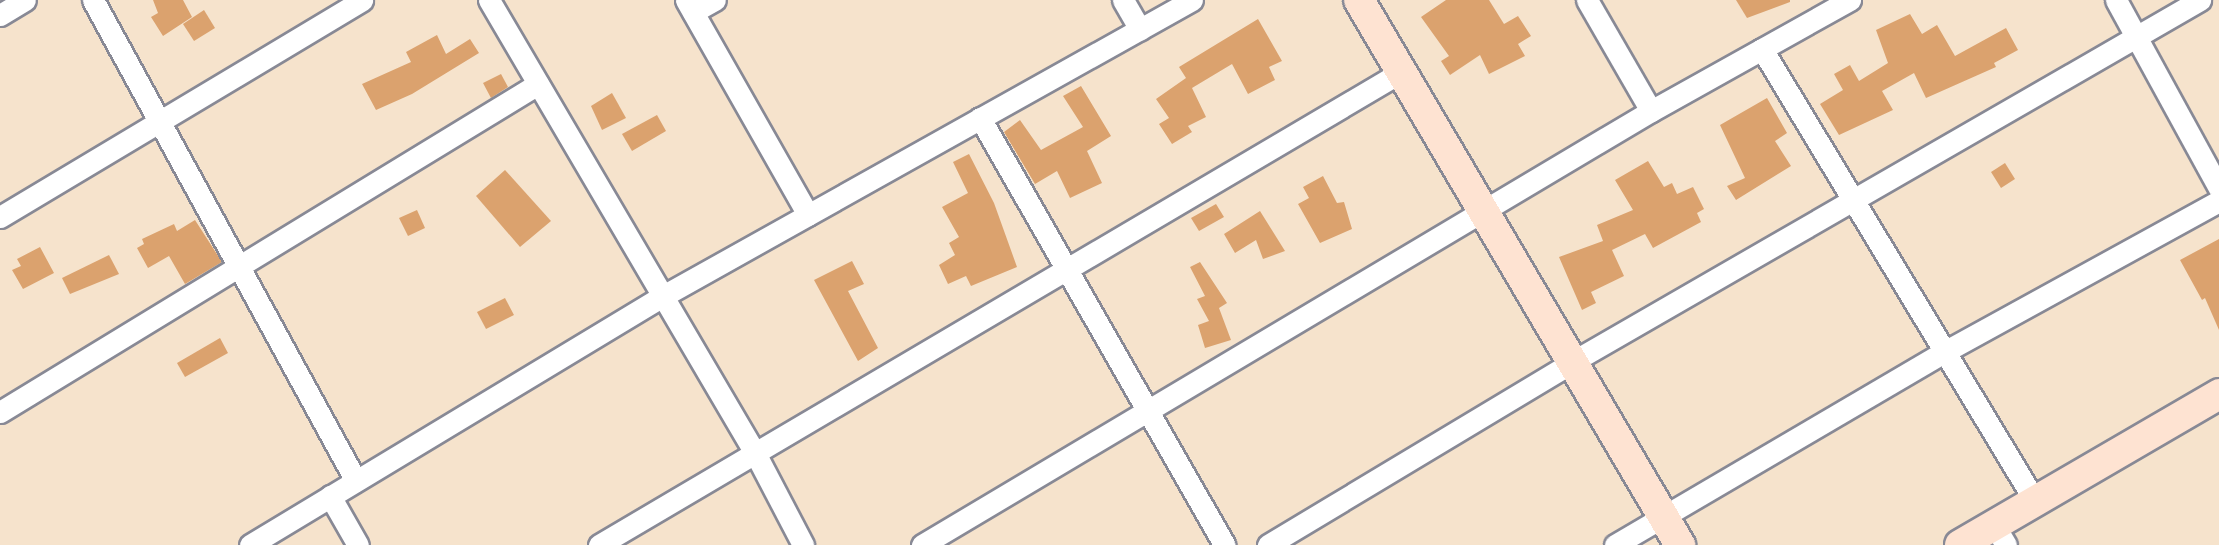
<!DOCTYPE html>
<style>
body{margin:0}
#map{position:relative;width:2219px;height:545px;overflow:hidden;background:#f6e3cc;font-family:Pangolin,sans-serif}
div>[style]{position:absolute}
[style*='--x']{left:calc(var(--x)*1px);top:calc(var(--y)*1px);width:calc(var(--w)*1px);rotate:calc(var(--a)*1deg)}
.building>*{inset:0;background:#dba26e}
.roads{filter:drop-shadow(2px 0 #888995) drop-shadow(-2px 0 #888995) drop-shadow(0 2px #888995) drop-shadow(0 -2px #888995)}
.street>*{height:21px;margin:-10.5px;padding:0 10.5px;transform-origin:10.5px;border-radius:10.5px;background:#fff}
.secondary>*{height:30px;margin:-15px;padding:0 15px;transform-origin:15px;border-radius:15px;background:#fee3d2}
span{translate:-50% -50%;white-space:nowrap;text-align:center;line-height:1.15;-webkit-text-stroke:6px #fdfcf7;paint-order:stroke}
</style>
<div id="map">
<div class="building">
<div style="clip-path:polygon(153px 0,183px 0,192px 17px,163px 36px,151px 17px,158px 13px)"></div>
<div style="clip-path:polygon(1446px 0,1489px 0,1504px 24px,1518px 16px,1531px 36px,1518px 44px,1525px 56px,1489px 74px,1480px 55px,1450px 75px,1441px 61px,1449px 56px,1421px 17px)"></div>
<div style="clip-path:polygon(1736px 0,1790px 0,1790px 2px,1747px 18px)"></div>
<div style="clip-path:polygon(204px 10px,215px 28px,194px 41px,183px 24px)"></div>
<div style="clip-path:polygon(1910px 14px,1922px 34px,1937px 25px,1955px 56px,2006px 28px,2018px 50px,1994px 63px,1996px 67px,1926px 98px,1914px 73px,1882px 91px,1893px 110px,1839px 135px,1820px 104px,1843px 90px,1834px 74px,1850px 65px,1859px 81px,1888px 63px,1876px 30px)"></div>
<div style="clip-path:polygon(1258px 19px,1282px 61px,1269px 67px,1275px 80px,1248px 94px,1232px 64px,1192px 88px,1206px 117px,1188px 126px,1192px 132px,1172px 144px,1159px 124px,1169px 118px,1156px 99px,1186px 78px,1179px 67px)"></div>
<div style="clip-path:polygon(437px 35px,446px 54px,470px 39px,479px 53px,412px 94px,376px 110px,362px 84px,411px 62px,406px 52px)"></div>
<div style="clip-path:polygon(501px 74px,508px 87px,491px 98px,483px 83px)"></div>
<div style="clip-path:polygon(1081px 86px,1111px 136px,1087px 151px,1102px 183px,1070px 198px,1057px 171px,1035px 184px,1004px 132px,1020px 120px,1041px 150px,1083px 127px,1063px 96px)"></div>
<div style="clip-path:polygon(612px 93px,626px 118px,602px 130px,591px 106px)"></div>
<div style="clip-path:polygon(1767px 98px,1787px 133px,1775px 141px,1791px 166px,1736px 200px,1727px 186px,1745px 178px,1720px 125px)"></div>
<div style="clip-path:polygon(657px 115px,666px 131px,632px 151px,622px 134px)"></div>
<div style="clip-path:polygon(969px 154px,994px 203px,1017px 267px,971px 286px,966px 276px,948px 284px,939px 265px,955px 255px,949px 243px,959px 237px,942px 207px,968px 193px,953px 162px)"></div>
<div style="clip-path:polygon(1648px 161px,1664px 187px,1672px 183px,1677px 194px,1693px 187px,1704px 209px,1697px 213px,1701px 222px,1653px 248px,1645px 234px,1612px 250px,1624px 276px,1591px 292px,1596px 303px,1582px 310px,1559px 257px,1603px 241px,1597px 225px,1633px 210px,1615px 180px)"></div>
<div style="clip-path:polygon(2005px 163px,2015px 179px,2001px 188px,1991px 172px)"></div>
<div style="clip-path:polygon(505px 170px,551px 221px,520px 247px,476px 196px)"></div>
<div style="clip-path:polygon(1323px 176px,1337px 203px,1344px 202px,1352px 229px,1320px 243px,1298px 204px,1309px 198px,1303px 187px)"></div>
<div style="clip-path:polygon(1216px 204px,1224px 217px,1199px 231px,1191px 218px)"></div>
<div style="clip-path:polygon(417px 210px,425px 228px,408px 236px,399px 218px)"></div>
<div style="clip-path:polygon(1260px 211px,1285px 251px,1263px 259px,1256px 240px,1235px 253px,1224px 234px)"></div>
<div style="clip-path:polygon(195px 220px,222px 262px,185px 284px,169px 256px,148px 268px,137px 248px,144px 244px,142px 239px,174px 224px,177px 231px)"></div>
<div style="clip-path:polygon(2219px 239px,2219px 330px,2205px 298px,2202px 300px,2180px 260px)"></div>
<div style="clip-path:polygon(40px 247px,54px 273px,23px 289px,12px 270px,21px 266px,17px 259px)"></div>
<div style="clip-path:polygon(109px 255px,119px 274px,70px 294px,62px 278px)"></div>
<div style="clip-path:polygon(852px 261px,864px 284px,848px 291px,878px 348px,858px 361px,814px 280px)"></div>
<div style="clip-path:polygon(1200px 262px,1227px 303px,1219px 308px,1231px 340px,1205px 348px,1198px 325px,1209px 321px,1197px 299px,1205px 296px,1190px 267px)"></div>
<div style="clip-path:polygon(505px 298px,514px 315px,486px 329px,477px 312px)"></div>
<div style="clip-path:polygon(220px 338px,228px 353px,185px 377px,177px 363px)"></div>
</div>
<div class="roads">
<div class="street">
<div style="--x:93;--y:0;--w:548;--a:61.33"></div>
<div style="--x:489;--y:0;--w:525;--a:59.58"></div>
<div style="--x:755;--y:453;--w:104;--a:62.4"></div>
<div style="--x:686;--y:0;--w:247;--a:60.4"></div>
<div style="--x:1123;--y:0;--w:34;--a:60"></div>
<div style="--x:1587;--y:0;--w:128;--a:60"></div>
<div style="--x:2116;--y:0;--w:214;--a:61.3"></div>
<div style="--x:693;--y:12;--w:25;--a:-29"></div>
<div style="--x:0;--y:15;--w:29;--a:-31"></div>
<div style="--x:1762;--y:49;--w:528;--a:58.87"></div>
<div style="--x:980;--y:118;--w:492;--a:60.2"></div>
<div style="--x:0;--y:217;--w:422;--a:-30.9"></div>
<div style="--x:0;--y:412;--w:630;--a:-31.37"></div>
<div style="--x:330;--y:496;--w:56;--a:60.3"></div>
<div style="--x:1994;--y:525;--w:23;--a:59"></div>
<div style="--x:250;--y:545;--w:482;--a:-31.1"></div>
<div style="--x:663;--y:296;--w:606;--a:-29.23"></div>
<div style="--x:599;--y:545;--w:931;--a:-30.53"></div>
<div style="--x:922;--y:545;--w:848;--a:-30.77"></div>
<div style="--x:1651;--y:111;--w:228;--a:-29.2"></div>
<div style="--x:1268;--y:545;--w:355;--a:-31"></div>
<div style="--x:1572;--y:362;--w:725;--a:-29.96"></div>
<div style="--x:1615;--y:545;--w:384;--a:-30.4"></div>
<div style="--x:1946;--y:351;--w:311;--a:-28.8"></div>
</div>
<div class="secondary">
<div style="--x:1359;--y:0;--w:633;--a:59.5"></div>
<div style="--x:1960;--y:545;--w:300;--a:-30.2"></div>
</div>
</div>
</div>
